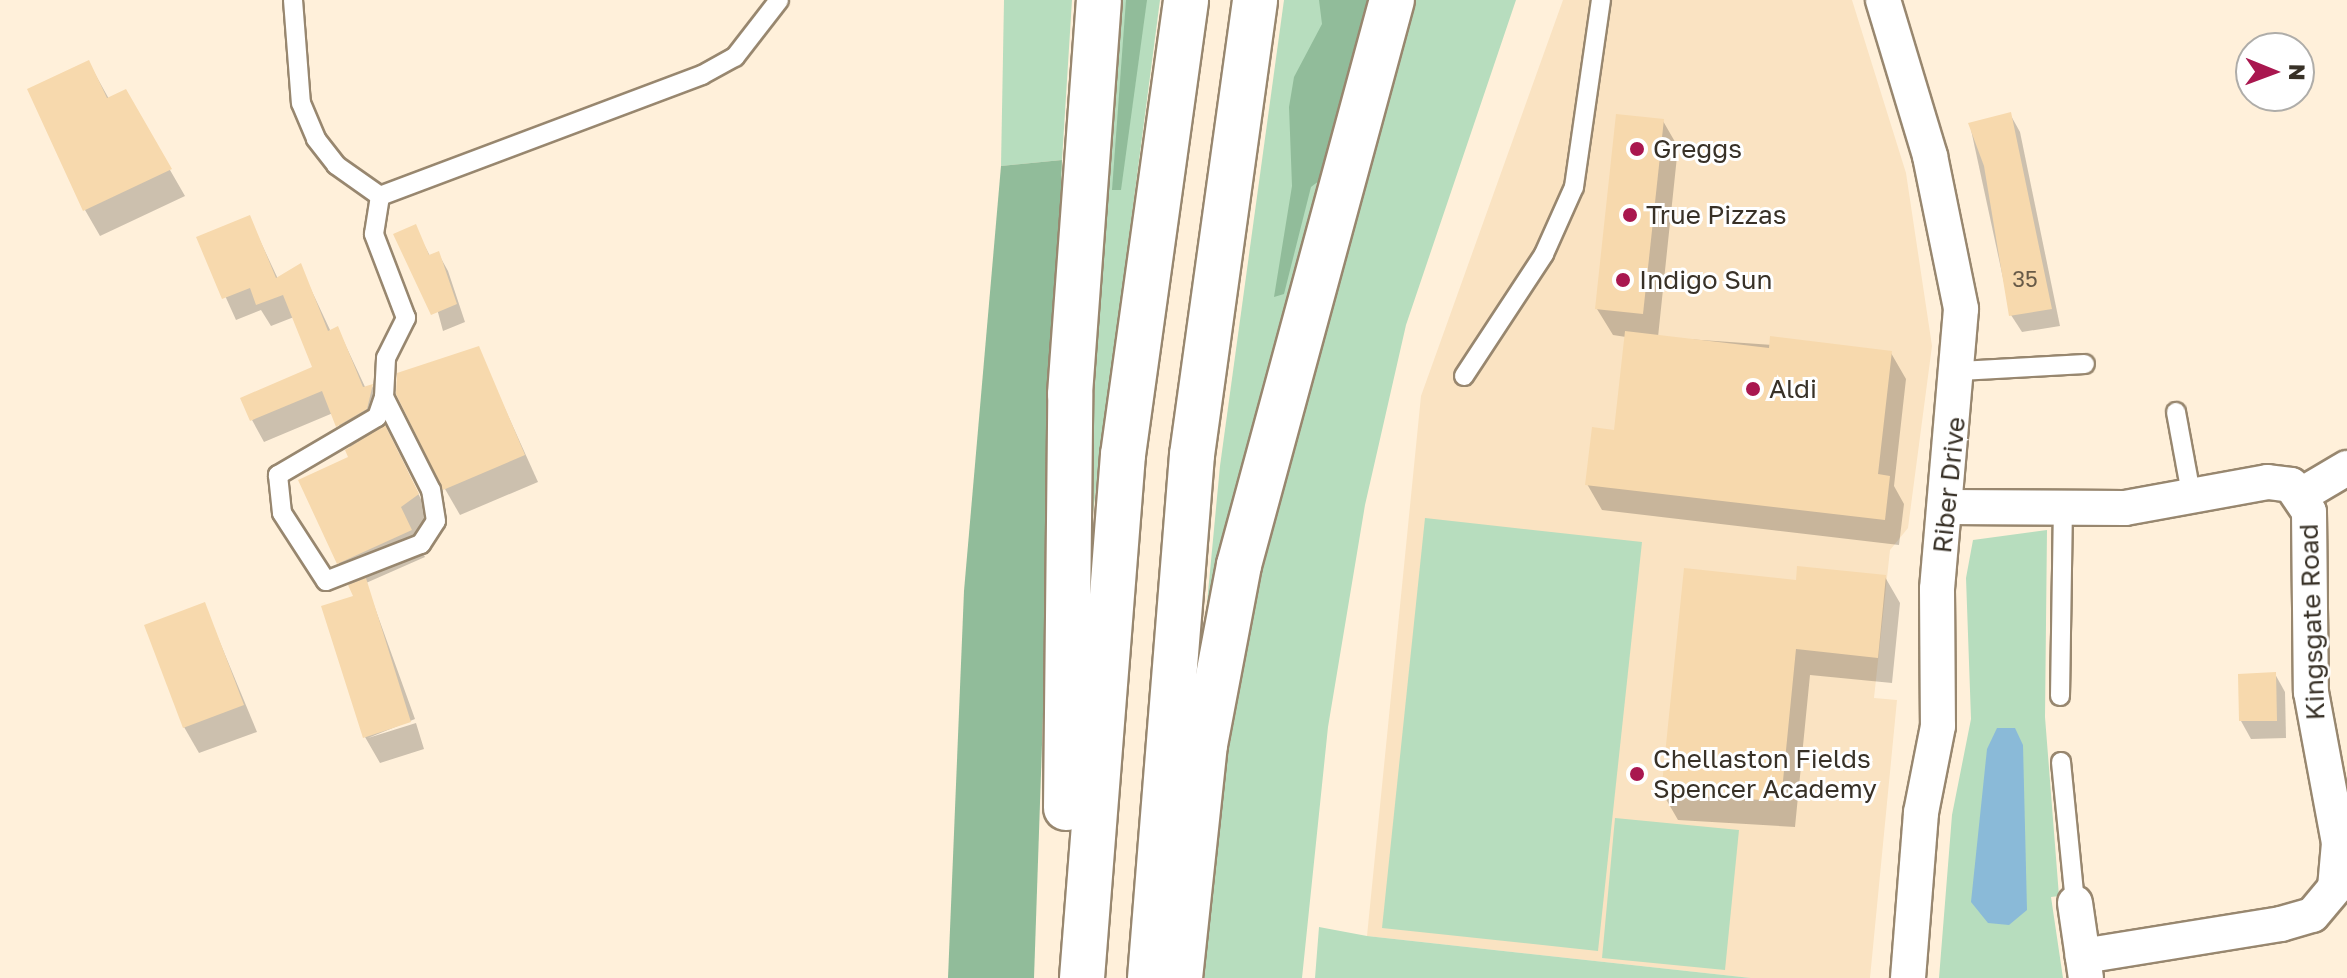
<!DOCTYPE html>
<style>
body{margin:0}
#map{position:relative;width:2347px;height:978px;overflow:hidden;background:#fff0da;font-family:"Golos Text",sans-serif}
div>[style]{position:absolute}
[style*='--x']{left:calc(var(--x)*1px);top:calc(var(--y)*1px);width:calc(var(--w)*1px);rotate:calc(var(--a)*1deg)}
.built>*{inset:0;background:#fae3c2}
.green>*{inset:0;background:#b7ddbe}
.forest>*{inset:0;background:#91bc9a}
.water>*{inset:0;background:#8abad8}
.shadow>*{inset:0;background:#0003}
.building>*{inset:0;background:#f7d9ad}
.roads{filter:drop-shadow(2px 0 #98876f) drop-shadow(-2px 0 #98876f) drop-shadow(0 2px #98876f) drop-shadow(0 -2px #98876f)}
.service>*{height:18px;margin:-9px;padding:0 9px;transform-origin:9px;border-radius:9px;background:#fff}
.minor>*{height:34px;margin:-17px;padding:0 17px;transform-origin:17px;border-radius:17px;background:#fff}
.trunk>*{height:44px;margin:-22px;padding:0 22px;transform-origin:22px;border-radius:22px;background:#fff}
.dots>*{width:22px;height:22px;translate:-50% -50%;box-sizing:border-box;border:4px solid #fff;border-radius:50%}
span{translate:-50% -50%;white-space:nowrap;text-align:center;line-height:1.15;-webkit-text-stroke:6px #fff;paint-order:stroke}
.number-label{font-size:22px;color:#685b48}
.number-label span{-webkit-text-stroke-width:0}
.poi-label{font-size:26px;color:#383127}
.left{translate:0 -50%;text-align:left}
.street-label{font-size:26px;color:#383127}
.north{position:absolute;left:2235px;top:32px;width:80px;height:80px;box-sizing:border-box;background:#fff;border:2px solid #afada9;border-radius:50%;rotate:91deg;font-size:22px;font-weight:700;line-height:32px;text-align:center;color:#383127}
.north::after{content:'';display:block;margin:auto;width:28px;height:36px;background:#a9174f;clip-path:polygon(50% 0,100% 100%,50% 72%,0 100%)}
</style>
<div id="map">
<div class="built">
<div style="clip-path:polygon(1563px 0,1852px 0,1906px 173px,1932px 346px,1908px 528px,1890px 550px,1874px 698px,1897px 700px,1870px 978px,1751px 978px,1367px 936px,1421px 396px)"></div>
</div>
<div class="green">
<div style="clip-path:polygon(1004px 0,1072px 0,1062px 160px,1001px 166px)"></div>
<div style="clip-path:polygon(1111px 0,1160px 0,1091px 528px,1085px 524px)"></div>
<div style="clip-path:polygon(1284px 0,1376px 0,1196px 719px,1220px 466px)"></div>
<div style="clip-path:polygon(1415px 0,1516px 0,1406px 325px,1365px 505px,1328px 727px,1302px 978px,1203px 978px,1227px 758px,1262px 572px)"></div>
<div style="clip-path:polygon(1425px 518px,1642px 542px,1598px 951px,1382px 928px)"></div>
<div style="clip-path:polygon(2047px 530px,2045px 717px,2059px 896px,2051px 897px,2063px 978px,1939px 978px,1952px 815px,1971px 719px,1966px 578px,1973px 540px)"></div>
<div style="clip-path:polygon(1615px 818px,1739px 830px,1725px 970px,1602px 958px)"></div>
<div style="clip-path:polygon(1319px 927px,1367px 936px,1751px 978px,1315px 978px)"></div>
</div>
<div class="forest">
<div style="clip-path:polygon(1126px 0,1147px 0,1121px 190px,1112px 190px)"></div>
<div style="clip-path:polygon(1319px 0,1376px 0,1328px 174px,1311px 187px,1284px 294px,1274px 297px,1292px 186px,1289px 107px,1294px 77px,1322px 24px)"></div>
<div style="clip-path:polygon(1062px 160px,1034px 978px,948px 978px,964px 591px,1001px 166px)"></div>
</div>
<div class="water">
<div style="clip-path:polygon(1997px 728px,2015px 728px,2023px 745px,2027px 910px,2009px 925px,1988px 923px,1971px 902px,1987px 749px)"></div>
</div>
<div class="shadow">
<div style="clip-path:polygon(89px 63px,109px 99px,125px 92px,185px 196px,100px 236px,85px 210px)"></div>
<div style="clip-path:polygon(2010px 114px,2020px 132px,2060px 326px,2022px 332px,2011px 315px,1970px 125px)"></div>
<div style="clip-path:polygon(1663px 121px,1678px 147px,1658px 337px,1891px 353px,1906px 379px,1894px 486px,1904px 504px,1899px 545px,1602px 510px,1587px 484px,1616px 432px,1626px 337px,1613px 335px,1597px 309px)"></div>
<div style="clip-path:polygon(249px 217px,278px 279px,300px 266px,331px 332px,338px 329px,366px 389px,372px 386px,384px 407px,379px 432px,399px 454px,434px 526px,414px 534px,425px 557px,366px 583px,415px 719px,368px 738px,416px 723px,424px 749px,380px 763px,365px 737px,356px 598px,339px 563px,351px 449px,333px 413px,264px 442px,252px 420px,315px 368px,294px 317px,271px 326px,261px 310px,236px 320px,199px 238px)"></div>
<div style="clip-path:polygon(415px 227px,430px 256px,438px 253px,448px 271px,465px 322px,443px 331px)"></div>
<div style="clip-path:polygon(478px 349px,538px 482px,460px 515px,445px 489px)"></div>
<div style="clip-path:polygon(1885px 577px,1900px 603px,1892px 683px,1810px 675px,1795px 827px,1678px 820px,1663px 794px,1798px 582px)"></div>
<div style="clip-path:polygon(204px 604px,257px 732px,199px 753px,184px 727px)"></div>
<div style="clip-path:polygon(2275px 674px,2285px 692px,2286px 738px,2251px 739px,2241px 721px)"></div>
</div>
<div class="building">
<div style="clip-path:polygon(89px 60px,107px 98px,126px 89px,172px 169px,83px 211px,27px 89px)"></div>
<div style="clip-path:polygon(2011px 112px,2052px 309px,2009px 316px,1984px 166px,1968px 123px)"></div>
<div style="clip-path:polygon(1616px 114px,1664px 119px,1643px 314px,1595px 309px)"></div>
<div style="clip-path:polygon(250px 215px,276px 278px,301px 263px,328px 331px,338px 326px,363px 387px,373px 384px,367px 409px,336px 427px,322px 391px,250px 421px,240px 398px,312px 367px,283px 295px,256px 305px,250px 288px,222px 299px,196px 237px)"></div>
<div style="clip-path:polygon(416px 224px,429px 255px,439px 251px,457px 304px,431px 315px,393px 234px)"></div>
<div style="clip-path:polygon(1625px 331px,1769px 348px,1770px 336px,1892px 351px,1878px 474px,1890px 476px,1885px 520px,1585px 485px,1592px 427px,1614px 430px)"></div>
<div style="clip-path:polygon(479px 346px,525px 455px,443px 490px,396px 394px,397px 373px)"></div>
<div style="clip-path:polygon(385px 425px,419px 494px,401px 507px,412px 530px,337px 564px,298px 480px,348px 457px,345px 450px)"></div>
<div style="clip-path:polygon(1797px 566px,1886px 575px,1878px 658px,1796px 649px,1781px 801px,1661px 794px,1684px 568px,1796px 580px)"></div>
<div style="clip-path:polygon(366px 578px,411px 722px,363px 738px,321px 606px,353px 596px,348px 585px)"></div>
<div style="clip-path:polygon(205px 602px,244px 705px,183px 728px,144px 625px)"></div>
<div style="clip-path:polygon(2276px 672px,2277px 721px,2239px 721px,2238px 674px)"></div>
</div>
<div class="roads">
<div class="service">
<div style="--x:293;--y:0;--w:103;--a:85.6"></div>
<div style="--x:301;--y:103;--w:39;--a:67"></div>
<div style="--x:316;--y:139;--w:33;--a:52"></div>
<div style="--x:336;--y:165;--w:54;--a:35.2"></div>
<div style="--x:1960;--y:371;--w:125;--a:-3.2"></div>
<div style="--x:1464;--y:376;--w:146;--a:-56.7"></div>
<div style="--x:1544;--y:254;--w:73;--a:-65.9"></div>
<div style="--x:1574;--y:187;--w:189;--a:-81.8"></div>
<div style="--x:384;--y:397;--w:21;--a:109"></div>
<div style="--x:377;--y:417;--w:115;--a:149.6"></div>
<div style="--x:278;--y:475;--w:38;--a:84"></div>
<div style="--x:282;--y:513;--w:81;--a:57.1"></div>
<div style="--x:326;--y:581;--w:102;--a:-21.3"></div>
<div style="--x:421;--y:544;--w:27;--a:-57"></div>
<div style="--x:436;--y:521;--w:31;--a:-99"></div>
<div style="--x:431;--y:490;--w:104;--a:-116.8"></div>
<div style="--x:384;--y:397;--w:39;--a:-87"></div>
<div style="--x:386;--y:358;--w:45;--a:-63.4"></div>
<div style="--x:406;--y:318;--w:90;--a:-110.9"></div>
<div style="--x:374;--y:234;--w:38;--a:-81"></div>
<div style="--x:380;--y:196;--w:344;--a:-20.6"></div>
<div style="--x:702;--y:75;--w:38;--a:-29"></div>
<div style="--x:735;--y:57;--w:72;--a:-52.3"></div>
<div style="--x:2176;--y:412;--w:83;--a:79.6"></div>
<div style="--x:2060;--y:696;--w:183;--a:-89.1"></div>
<div style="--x:2061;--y:762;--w:142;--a:84.3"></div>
</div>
<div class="minor">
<div style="--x:1883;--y:0;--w:163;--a:73.2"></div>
<div style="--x:1930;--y:156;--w:156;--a:78.5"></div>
<div style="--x:1961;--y:309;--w:281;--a:94.9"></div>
<div style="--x:1937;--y:589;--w:137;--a:89.6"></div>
<div style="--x:1938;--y:726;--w:89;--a:101.1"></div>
<div style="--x:1921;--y:813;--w:166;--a:94.5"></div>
<div style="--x:2303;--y:494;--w:51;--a:-30.6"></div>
<div style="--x:1948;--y:507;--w:177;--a:0.3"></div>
<div style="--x:2125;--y:508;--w:145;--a:-10.3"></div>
<div style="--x:2268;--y:482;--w:23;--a:7"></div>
<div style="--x:2291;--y:485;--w:32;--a:56"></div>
<div style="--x:2309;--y:512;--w:180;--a:89.4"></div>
<div style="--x:2311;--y:692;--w:154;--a:79.5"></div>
<div style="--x:2339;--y:843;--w:45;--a:95.1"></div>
<div style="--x:2335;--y:888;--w:35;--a:130"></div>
<div style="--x:2312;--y:915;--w:32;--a:164"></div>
<div style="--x:2281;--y:924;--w:201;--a:170.8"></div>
<div style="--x:2075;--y:903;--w:76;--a:81.7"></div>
</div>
<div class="trunk">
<div style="--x:1066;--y:808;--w:414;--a:-89.4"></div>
<div style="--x:1070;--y:394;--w:395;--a:-85.8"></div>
<div style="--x:1082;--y:978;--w:525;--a:-85.52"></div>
<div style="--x:1123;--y:455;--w:459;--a:-82.1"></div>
<div style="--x:1150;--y:978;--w:525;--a:-85.41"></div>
<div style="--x:1192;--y:455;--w:459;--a:-82.1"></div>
<div style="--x:1180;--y:978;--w:234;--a:-83.9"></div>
<div style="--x:1205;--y:745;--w:183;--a:-79.3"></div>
<div style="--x:1239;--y:565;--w:585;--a:-74.85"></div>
</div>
</div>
<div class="dots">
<div style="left:1637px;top:149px;background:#a9174f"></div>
<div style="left:1630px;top:215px;background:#a9174f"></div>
<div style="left:1623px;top:280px;background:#a9174f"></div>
<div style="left:1753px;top:389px;background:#a9174f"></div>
<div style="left:1637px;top:774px;background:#a9174f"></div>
</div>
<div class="number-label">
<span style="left:2025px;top:279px">35</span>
</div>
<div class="poi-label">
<span class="left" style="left:1653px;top:149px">Greggs</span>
<span class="left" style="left:1646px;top:215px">True Pizzas</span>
<span class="left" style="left:1639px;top:280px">Indigo Sun</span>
<span class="left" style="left:1769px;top:389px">Aldi</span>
<span class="left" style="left:1653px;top:774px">Chellaston Fields<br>Spencer Academy</span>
</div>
<div class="street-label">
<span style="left:1949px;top:485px;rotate:-84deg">Riber Drive</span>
<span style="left:2312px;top:622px;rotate:-92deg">Kingsgate Road</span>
</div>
<div class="north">N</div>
</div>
